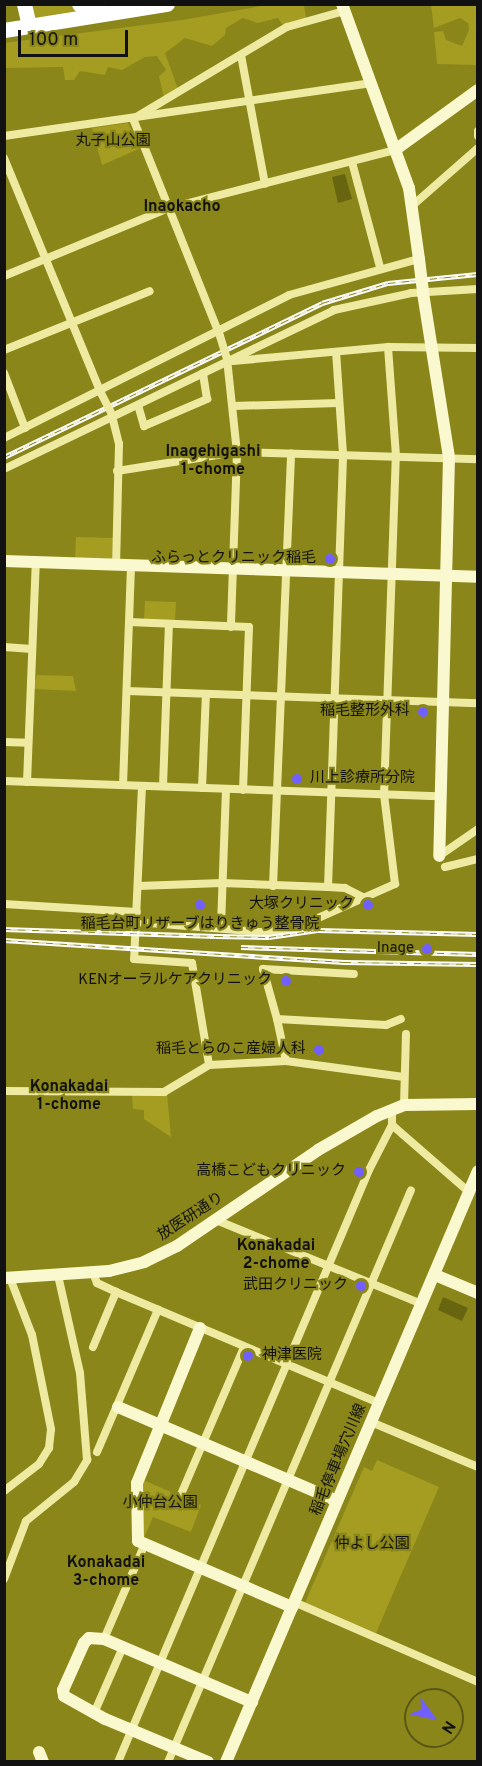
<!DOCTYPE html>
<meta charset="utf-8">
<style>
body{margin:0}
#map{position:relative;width:482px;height:1766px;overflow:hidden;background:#8a8619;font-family:Overpass,"Noto Sans JP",sans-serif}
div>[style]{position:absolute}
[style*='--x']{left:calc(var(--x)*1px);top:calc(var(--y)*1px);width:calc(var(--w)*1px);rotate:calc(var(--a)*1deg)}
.green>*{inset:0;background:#a49d21}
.water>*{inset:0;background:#686510}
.street>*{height:8px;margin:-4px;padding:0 4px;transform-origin:4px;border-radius:4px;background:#eeeaa2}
.secondary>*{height:12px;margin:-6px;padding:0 6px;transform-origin:6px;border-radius:6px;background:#faf8cf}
.highway>*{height:15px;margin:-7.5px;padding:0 7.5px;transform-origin:7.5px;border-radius:7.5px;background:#fff}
.rail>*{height:4.5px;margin-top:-2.25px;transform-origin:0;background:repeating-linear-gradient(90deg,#8a8619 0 7px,#fff 0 14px);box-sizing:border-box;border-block:2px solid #fff}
.street-bridge>*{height:8px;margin:-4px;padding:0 4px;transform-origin:4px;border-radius:4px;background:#eeeaa2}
.secondary-bridge>*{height:12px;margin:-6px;padding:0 6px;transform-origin:6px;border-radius:6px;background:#faf8cf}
.dots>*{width:16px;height:16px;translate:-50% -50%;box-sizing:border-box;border:3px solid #8a8619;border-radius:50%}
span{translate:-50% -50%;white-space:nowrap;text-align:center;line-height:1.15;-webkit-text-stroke:4.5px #8a8619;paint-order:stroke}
.park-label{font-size:15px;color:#111}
.poi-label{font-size:15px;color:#111}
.right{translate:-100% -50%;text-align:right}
.left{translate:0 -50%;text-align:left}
.street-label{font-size:15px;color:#111}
.neighbourhood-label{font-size:16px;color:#111;font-weight:700}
.frame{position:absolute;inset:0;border:6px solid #111;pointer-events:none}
.north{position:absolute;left:404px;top:1688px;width:60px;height:60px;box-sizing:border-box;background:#8a8619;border:2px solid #5a5716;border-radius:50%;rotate:123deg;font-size:16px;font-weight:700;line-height:24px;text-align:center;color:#111}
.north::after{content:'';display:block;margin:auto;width:21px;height:27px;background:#715fff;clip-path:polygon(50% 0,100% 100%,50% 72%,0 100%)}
.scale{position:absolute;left:18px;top:30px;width:110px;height:27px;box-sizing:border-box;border:3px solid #111;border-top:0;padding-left:8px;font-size:18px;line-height:21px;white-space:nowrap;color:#111;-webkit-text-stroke:4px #8a8619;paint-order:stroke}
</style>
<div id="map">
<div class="green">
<div style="clip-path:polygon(31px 5px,74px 5px,81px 13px,34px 20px)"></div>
<div style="clip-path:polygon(267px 5px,304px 5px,306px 18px,283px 26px,278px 18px,258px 23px,243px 18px,226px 28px,225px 35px,212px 46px,185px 38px,165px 53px,178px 89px,164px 98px,159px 76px,166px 70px,157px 56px,145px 57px,122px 70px,108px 67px,105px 75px,80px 71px,74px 80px,65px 80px,63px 67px,5px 68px,4px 43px,182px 20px)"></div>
<div style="clip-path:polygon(431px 5px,477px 5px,477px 65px,437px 64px,434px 32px,443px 31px,446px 40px,462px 46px,469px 30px,468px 23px,460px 18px,434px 28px)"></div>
<div style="clip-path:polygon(128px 123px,141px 148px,102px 165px,92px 128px)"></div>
<div style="clip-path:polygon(76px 537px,113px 538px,112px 559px,75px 558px)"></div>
<div style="clip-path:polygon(145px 601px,176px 602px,175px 621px,144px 620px)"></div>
<div style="clip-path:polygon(37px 675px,73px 676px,76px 691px,33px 689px)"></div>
<div style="clip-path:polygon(167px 1093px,171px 1137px,144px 1119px,144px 1110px,133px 1109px,132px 1094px)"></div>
<div style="clip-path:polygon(377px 1460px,439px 1487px,376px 1633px,305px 1603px,364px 1467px,372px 1471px)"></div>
<div style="clip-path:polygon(141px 1479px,201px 1505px,191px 1532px,153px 1517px,144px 1538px,140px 1534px)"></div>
</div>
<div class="water">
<div style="clip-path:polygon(345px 174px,352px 199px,338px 203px,332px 177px)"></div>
<div style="clip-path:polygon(443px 1297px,468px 1308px,462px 1321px,438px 1310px)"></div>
</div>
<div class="street">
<div style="--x:241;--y:55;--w:131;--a:79.5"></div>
<div style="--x:478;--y:131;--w:5;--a:90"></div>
<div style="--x:4;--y:136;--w:370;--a:-8.2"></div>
<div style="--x:4;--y:158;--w:254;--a:67.6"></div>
<div style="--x:352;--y:162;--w:109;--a:75.1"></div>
<div style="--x:413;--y:205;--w:86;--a:-41.2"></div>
<div style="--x:4;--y:276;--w:178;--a:-22.4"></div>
<div style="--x:169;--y:208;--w:233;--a:-14.4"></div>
<div style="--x:220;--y:336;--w:234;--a:-111.8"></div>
<div style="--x:133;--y:119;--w:179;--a:-30.9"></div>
<div style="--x:287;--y:27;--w:59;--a:-15.7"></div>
<div style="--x:4;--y:350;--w:157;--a:-22"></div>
<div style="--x:227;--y:359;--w:94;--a:83.9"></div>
<div style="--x:237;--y:452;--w:175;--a:92"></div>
<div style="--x:233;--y:361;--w:156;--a:-5.2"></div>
<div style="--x:388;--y:347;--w:90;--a:0.6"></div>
<div style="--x:4;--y:373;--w:59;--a:69.1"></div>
<div style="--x:138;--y:405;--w:22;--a:74"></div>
<div style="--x:144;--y:426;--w:69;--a:-23.2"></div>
<div style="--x:207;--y:399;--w:26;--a:-99"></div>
<div style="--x:233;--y:406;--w:106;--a:-1.6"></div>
<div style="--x:112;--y:416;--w:29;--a:76"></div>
<div style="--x:119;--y:444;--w:120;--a:91.4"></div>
<div style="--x:4;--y:438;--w:319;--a:-26.6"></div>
<div style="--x:289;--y:295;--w:135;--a:-15.5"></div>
<div style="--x:4;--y:469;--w:366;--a:-25.7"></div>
<div style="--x:334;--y:310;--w:79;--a:-12.4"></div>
<div style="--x:411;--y:293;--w:67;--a:-3.4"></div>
<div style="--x:117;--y:471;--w:121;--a:-9"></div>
<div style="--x:237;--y:452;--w:241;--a:1.7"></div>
<div style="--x:129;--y:622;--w:120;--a:2.4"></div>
<div style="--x:249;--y:627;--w:163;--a:92.1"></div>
<div style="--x:4;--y:647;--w:28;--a:4"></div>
<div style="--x:127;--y:691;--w:351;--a:2"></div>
<div style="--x:4;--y:742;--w:24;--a:2"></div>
<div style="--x:4;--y:781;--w:434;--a:2"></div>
<div style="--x:27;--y:782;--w:221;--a:-87.7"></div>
<div style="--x:123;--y:785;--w:220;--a:-87.9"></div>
<div style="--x:142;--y:786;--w:173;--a:92.6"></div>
<div style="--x:134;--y:959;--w:58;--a:3.9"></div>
<div style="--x:192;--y:963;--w:103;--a:80.5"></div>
<div style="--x:209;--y:1065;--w:77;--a:-3"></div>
<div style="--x:286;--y:1061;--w:119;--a:7.7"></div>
<div style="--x:163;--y:786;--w:162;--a:-87.9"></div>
<div style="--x:202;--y:788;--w:94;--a:-87.6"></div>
<div style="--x:439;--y:856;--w:47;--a:-34.7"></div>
<div style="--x:445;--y:867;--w:34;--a:-14"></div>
<div style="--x:138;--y:886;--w:84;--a:-2"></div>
<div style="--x:222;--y:883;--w:106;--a:2.2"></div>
<div style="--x:328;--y:887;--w:17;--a:3"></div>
<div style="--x:345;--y:888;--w:22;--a:27"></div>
<div style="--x:273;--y:886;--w:433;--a:-87.6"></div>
<div style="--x:328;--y:887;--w:433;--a:-88"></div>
<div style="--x:343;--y:454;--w:102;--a:-93.9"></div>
<div style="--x:4;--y:904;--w:133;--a:3.4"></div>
<div style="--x:137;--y:922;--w:123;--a:4.6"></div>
<div style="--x:260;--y:932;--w:31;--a:-4"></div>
<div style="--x:291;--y:930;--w:114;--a:-23.9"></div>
<div style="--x:395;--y:884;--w:90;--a:-97"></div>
<div style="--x:384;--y:795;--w:339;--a:-88"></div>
<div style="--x:396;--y:456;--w:109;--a:-94.2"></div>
<div style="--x:221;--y:926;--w:137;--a:-87.9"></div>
<div style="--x:277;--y:1019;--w:52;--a:-105.6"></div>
<div style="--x:263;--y:969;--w:91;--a:3.1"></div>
<div style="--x:286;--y:1061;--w:43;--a:-102.1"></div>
<div style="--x:277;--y:1019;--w:109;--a:3.2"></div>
<div style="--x:386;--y:1025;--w:16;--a:-22"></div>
<div style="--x:4;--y:1091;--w:160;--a:0.4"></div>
<div style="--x:164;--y:1092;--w:52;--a:-31"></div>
<div style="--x:404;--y:1105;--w:71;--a:-88.4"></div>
<div style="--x:392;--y:1125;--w:102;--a:41"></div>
<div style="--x:216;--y:1220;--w:222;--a:22.2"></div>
<div style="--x:93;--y:1273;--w:11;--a:68"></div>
<div style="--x:97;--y:1283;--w:21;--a:25"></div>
<div style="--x:116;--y:1292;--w:285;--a:22.9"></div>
<div style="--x:93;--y:1347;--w:60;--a:-67.3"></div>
<div style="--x:371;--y:1422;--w:116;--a:22.8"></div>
<div style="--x:97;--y:1452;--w:155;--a:-66.8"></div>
<div style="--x:4;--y:1491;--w:44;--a:-37.6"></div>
<div style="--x:39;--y:1464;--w:19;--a:-58"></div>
<div style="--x:49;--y:1448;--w:19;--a:-84"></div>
<div style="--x:51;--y:1429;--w:96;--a:-101.4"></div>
<div style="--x:32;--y:1335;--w:61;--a:-111.1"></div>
<div style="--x:179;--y:1499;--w:165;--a:-66.8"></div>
<div style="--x:4;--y:1579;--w:62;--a:-69.2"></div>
<div style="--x:26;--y:1521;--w:62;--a:-39.1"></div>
<div style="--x:74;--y:1482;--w:26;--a:-59"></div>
<div style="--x:87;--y:1460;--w:87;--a:-94.6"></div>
<div style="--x:80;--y:1373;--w:100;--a:-102.7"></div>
<div style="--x:294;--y:1602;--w:201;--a:23.5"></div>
<div style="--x:104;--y:1639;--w:103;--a:-66.7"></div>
<div style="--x:95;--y:1711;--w:70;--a:-66.4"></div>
<div style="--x:118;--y:1762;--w:643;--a:-67.02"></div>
<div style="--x:369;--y:1170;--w:51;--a:-62.9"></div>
<div style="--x:392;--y:1125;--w:14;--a:-90"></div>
<div style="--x:168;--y:1762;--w:621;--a:-66.98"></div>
</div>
<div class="secondary">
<div style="--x:342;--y:4;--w:196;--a:70"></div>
<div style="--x:409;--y:188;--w:72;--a:82"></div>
<div style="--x:395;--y:150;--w:102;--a:-35.9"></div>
<div style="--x:423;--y:293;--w:167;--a:81"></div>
<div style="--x:449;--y:458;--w:398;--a:91.4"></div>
<div style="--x:4;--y:561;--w:474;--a:1.9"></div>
<div style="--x:435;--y:1275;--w:47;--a:22.7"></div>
<div style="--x:4;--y:1278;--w:105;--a:-3.8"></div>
<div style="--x:109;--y:1271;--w:36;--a:-14"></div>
<div style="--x:144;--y:1262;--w:37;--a:-26"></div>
<div style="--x:177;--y:1246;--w:171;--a:-34.2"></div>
<div style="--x:318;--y:1150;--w:68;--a:-30"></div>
<div style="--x:377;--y:1116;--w:29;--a:-22"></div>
<div style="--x:404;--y:1105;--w:74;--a:-0.8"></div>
<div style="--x:200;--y:1328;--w:167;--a:112.1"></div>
<div style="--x:137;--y:1483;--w:58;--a:89"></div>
<div style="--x:138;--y:1541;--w:168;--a:23.2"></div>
<div style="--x:118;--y:1407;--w:238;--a:23.2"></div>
<div style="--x:39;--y:1752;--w:11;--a:68"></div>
<div style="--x:208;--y:1762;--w:112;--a:-157.3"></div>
<div style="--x:105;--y:1719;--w:47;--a:-150.7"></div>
<div style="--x:64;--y:1696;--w:6;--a:-99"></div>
<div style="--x:63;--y:1690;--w:51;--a:-65.9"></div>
<div style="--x:84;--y:1643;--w:7;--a:-45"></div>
<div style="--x:89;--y:1638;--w:15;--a:4"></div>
<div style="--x:104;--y:1639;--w:161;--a:23.1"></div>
<div style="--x:226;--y:1762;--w:642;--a:-66.91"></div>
</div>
<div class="highway">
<div style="--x:24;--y:4;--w:23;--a:77"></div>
<div style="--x:79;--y:4;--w:7;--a:45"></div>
<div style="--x:84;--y:9;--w:17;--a:0"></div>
<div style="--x:4;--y:30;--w:165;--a:-9.1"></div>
</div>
<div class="rail">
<div style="--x:4;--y:457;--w:353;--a:-25.8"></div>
<div style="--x:322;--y:303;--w:69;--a:-16.9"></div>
<div style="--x:388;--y:283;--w:90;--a:-5.7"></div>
<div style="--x:4;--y:929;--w:212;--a:1.9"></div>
<div style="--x:216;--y:936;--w:53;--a:1.1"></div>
<div style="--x:269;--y:937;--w:49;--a:-8.1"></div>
<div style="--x:318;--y:930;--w:160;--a:1.4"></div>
<div style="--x:4;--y:940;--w:341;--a:3.7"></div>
<div style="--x:344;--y:962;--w:134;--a:0.9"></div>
<div style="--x:241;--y:947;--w:237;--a:1.7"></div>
</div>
<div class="street-bridge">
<div style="--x:220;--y:336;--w:24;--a:73"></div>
<div style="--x:101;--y:393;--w:25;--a:63"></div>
</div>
<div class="secondary-bridge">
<div style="--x:419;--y:259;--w:34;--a:83"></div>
</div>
<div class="dots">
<div style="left:330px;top:559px;background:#715fff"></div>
<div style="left:423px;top:712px;background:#715fff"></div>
<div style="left:297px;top:779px;background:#715fff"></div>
<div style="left:200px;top:905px;background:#715fff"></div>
<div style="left:368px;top:905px;background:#715fff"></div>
<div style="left:427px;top:949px;background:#715fff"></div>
<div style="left:286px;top:981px;background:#715fff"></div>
<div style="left:319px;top:1050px;background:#715fff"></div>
<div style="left:359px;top:1172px;background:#715fff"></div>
<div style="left:361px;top:1286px;background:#715fff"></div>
<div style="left:248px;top:1356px;background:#715fff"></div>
</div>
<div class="park-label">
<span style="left:113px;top:142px">丸子山公園</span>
<span style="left:160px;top:1504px">小仲台公園</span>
<span style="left:372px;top:1545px">仲よし公園</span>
</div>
<div class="poi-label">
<span class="right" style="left:316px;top:559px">ふらっとクリニック稲毛</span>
<span class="right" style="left:410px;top:712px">稲毛整形外科</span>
<span class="left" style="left:310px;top:779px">川上診療所分院</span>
<span class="right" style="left:354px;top:905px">大塚クリニック</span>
<span style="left:200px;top:925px">稲毛台町リザーブはりきゅう整骨院</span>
<span class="right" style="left:414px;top:949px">Inage</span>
<span class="right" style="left:272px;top:981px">KENオーラルケアクリニック</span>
<span class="right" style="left:306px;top:1050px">稲毛とらのこ産婦人科</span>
<span class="right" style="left:346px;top:1172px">高橋こどもクリニック</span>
<span class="right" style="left:348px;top:1286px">武田クリニック</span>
<span class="left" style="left:262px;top:1356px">神津医院</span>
</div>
<div class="street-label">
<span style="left:191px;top:1217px;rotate:-33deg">放医研通り</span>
<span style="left:339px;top:1460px;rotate:-67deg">稲毛停車場穴川線</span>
</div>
<div class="neighbourhood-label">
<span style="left:182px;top:207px">Inaokacho</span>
<span style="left:213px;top:461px">Inagehigashi<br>1-chome</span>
<span style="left:69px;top:1096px">Konakadai<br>1-chome</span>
<span style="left:276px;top:1255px">Konakadai<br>2-chome</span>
<span style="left:106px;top:1572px">Konakadai<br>3-chome</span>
</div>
<div class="frame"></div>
<div class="north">N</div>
<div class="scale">100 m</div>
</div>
